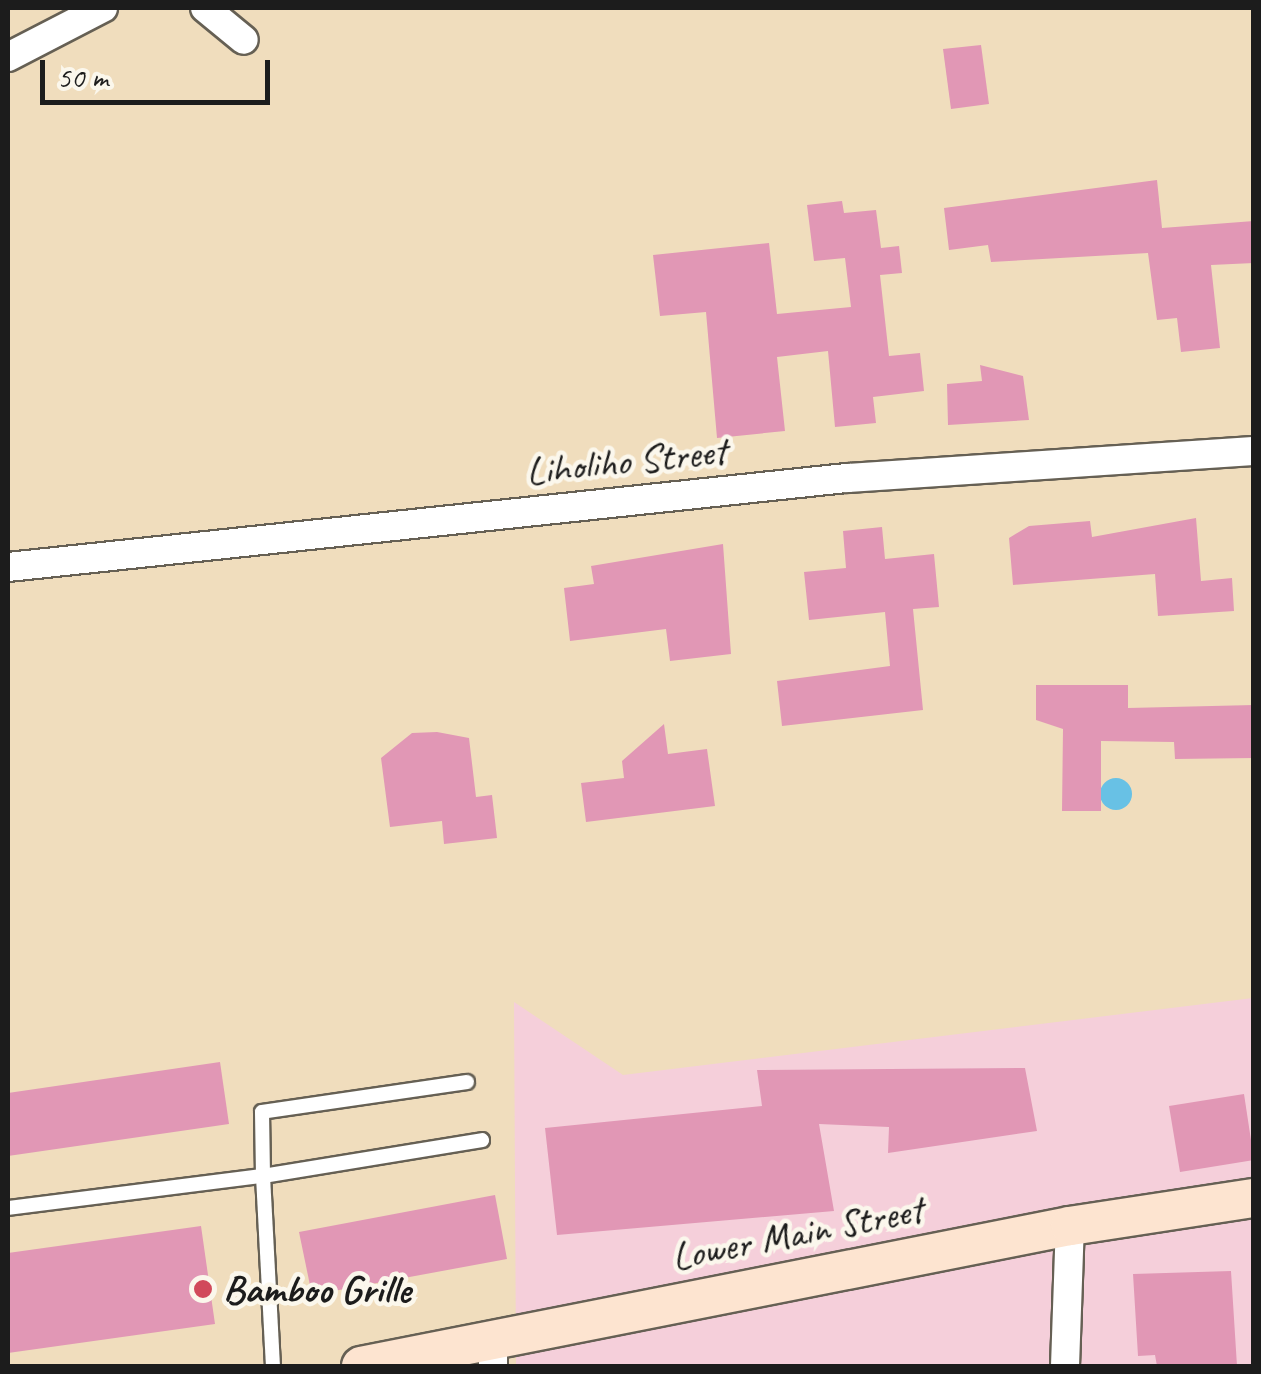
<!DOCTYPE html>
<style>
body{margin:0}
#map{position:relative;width:1261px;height:1374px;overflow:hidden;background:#f0ddbd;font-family:Caveat,sans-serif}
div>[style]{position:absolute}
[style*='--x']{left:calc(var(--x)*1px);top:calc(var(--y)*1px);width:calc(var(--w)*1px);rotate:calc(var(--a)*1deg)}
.built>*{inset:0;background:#f5cfda}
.water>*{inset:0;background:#68c1e5}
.round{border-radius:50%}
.building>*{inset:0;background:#e197b5}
.roads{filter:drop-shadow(2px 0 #666054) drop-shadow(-2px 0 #666054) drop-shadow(0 2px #666054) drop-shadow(0 -2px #666054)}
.lane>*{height:14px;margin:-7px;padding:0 7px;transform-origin:7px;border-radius:7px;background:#fff}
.street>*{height:28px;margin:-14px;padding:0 14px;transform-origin:14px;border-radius:14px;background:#fff}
.secondary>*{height:38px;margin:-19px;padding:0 19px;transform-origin:19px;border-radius:19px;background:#fde4d0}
.dots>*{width:28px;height:28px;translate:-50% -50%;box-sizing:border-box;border:5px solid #fbf7ec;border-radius:50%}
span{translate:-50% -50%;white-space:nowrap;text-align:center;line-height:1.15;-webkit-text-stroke:9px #fbf7ec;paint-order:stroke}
.street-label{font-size:40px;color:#1c1c1c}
.poi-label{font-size:40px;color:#1c1c1c;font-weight:700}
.left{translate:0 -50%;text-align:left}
.frame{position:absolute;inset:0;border:10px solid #1c1c1c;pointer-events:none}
.scale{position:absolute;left:40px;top:60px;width:230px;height:45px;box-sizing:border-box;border:5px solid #1c1c1c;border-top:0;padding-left:12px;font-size:30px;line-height:35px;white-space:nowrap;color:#1c1c1c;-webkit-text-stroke:8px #fbf7ec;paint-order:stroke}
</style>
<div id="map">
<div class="built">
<div style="clip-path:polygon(1253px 998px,1253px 1366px,516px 1366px,514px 1002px,623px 1075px)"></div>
</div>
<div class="water">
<div class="round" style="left:1100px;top:778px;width:32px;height:32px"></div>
</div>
<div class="building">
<div style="clip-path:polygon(981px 45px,989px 104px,951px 109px,943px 49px)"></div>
<div style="clip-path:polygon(1157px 180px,1162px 228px,1254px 221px,1254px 263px,1211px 265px,1220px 348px,1181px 352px,1177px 318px,1157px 320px,1148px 253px,991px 262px,988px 245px,949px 250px,944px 208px)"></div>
<div style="clip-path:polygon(842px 201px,844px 213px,876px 210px,881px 248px,899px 246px,902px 273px,880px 275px,889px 356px,920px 353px,924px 391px,873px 397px,876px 423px,835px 427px,828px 351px,777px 357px,785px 431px,717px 438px,706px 312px,660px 316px,653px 255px,769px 243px,777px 314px,851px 307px,845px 258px,814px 261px,807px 205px)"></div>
<div style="clip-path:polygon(980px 365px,1023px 376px,1029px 420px,948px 425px,947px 384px,982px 381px)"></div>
<div style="clip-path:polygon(1196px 518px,1201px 581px,1232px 578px,1234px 611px,1158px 616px,1155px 574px,1013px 585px,1009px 538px,1029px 526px,1090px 521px,1092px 537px)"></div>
<div style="clip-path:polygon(882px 527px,885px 559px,934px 554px,939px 607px,913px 609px,923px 710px,782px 726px,777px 681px,890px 666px,885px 612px,809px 620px,804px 572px,846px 568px,843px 531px)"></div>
<div style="clip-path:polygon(723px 544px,731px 654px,670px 661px,666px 629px,570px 641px,564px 588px,594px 584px,591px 566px)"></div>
<div style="clip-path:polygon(1036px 685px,1128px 685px,1128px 708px,1254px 705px,1254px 758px,1175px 759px,1174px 742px,1101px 741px,1101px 811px,1062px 811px,1063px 729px,1036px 720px)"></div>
<div style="clip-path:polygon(664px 724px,668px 754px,707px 749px,715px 806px,586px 822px,581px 783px,624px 778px,622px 761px)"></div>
<div style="clip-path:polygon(437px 732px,469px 738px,476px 797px,492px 795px,497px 838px,444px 844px,442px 821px,390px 827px,381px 758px,412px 733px)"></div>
<div style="clip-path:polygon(220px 1062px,229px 1124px,8px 1156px,8px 1093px)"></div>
<div style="clip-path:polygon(1025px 1068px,1037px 1131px,888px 1153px,889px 1127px,819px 1124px,834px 1211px,557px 1235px,545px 1128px,762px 1106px,757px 1070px)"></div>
<div style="clip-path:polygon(1244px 1094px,1254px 1160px,1180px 1172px,1169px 1106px)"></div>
<div style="clip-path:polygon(495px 1195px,507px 1259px,312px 1295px,299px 1232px)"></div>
<div style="clip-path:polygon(201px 1226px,215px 1324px,8px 1353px,8px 1253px)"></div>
<div style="clip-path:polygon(1231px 1271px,1237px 1366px,1157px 1366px,1155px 1355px,1138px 1356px,1133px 1274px)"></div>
</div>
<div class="roads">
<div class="lane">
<div style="--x:467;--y:1082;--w:207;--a:171.7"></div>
<div style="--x:262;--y:1112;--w:64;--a:89.1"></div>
<div style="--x:263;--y:1176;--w:222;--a:-9.3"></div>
<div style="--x:8;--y:1208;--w:257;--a:-7.2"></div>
<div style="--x:263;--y:1176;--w:190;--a:87"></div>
</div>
<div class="street">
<div style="--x:205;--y:8;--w:50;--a:39.4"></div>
<div style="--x:8;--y:57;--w:107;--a:-27.3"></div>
<div style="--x:8;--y:567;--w:844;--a:-6.06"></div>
<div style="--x:847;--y:478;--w:408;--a:-3.8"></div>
<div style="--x:493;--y:1366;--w:25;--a:-90"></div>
<div style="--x:1065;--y:1366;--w:140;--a:-88"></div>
</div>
<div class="secondary">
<div style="--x:361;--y:1366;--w:723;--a:-11.17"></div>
<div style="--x:1070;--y:1226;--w:186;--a:-8.7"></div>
</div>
</div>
<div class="dots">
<div style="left:203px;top:1289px;background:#d1495b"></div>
</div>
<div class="street-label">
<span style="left:626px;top:461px;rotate:-6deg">Liholiho Street</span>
<span style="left:797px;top:1233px;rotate:-11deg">Lower Main Street</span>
</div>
<div class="poi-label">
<span class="left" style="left:223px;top:1289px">Bamboo Grille</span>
</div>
<div class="frame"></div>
<div class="scale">50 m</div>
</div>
